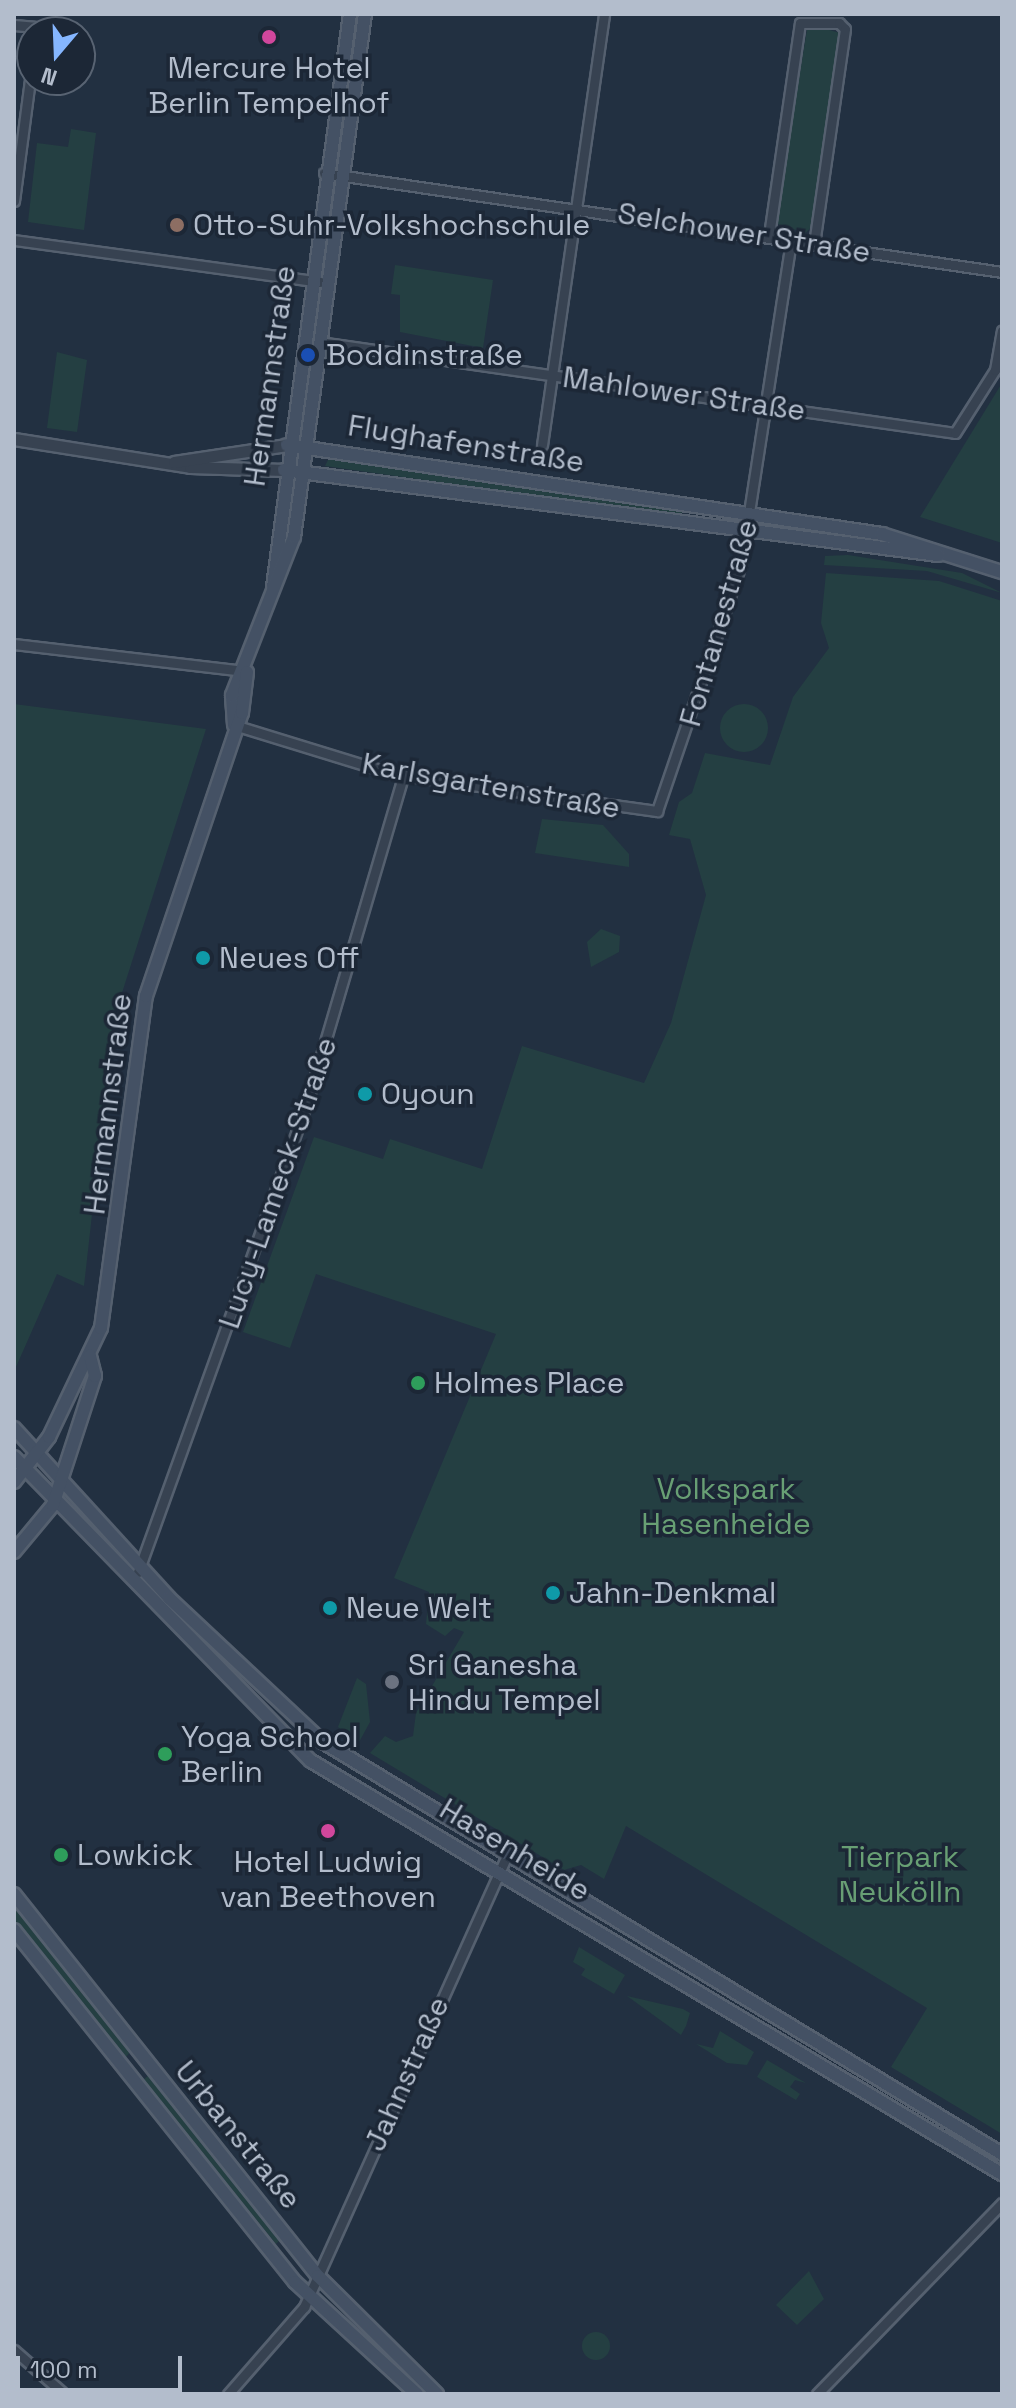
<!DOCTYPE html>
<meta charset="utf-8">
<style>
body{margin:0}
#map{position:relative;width:1016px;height:2408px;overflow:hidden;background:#223041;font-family:"Space Grotesk",sans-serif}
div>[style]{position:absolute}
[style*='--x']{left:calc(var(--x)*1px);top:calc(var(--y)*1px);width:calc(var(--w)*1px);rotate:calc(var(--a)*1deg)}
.green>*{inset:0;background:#243f42}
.round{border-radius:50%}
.roads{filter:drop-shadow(2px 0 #55606f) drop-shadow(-2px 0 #55606f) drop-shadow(0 2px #55606f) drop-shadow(0 -2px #55606f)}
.minor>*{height:9px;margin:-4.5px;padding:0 4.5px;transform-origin:4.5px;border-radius:4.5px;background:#374251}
.tertiary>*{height:11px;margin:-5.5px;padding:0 5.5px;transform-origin:5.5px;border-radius:5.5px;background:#374251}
.secondary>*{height:12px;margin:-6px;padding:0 6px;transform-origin:6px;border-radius:6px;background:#445164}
.dots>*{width:22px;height:22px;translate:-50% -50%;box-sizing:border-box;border:4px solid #1c2736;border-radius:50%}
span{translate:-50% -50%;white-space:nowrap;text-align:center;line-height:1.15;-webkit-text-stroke:7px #1c2736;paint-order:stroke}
.poi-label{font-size:30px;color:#b3bdcc}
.left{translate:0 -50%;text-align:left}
.street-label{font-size:30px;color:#b3bdcc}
.park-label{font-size:30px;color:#689f74}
.frame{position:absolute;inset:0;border:16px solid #b3bdcc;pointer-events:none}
.north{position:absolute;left:16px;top:16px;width:80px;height:80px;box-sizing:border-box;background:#1c2736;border:2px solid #586372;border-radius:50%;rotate:199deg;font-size:22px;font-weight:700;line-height:32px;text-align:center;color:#b3bdcc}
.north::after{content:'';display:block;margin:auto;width:28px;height:36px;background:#85b6ff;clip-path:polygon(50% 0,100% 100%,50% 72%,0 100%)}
.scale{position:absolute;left:16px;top:2356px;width:166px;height:36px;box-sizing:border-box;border:4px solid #b3bdcc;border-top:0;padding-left:10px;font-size:24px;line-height:28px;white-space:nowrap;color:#b3bdcc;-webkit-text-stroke:6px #1c2736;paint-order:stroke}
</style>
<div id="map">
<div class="green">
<div style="clip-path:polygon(808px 24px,840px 33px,812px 227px,805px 233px,775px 223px)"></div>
<div style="clip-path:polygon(71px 129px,96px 133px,84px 230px,28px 222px,37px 143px,68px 147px)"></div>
<div style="clip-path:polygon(395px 265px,493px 280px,483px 348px,400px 332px,400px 295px,391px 294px)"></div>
<div style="clip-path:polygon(57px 352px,87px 360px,77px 432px,47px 428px)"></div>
<div style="clip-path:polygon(1002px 383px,1002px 543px,920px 517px)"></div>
<div style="clip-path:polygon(329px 458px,681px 511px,684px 517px,325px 466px)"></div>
<div style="clip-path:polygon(848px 555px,962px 573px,1002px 593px,927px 571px,824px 565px,825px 556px)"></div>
<div style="clip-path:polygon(826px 573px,939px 581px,1002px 601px,1002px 2134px,891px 2067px,927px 2008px,821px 1944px,626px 1826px,604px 1879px,581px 1865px,564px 1870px,370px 1753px,385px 1736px,396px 1742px,413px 1736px,416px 1713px,464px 1632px,454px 1628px,445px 1636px,426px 1624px,429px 1592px,394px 1578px,496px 1334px,316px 1274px,290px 1348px,243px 1332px,314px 1137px,383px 1159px,390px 1139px,482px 1169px,522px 1046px,644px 1083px,671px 1023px,706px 895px,690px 839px,669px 835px,679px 802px,692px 793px,705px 753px,770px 765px,793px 697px,829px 648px,821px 623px)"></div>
<div class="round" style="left:720px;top:704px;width:48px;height:48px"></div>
<div style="clip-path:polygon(14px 704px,206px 729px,114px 1018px,84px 1286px,57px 1274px,16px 1367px)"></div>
<div style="clip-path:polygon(542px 819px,603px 825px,629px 854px,629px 867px,535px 853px)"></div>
<div style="clip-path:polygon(601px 929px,620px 936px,619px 952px,591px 967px,587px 942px)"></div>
<div style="clip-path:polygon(357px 1678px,366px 1684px,370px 1722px,358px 1744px,338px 1727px)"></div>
<div style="clip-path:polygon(14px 1904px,131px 2051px,126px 2057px,14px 1919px)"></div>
<div style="clip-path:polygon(579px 1947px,625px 1975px,614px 1994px,581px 1975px,585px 1969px,573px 1962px)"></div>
<div style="clip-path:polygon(627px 1996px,683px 2009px,690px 2013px,686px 2026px,681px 2035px)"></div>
<div style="clip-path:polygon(720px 2031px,754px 2052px,747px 2065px,727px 2063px,696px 2044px,713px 2048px)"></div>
<div style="clip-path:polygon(767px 2060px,806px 2083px,795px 2080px,790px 2087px,800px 2094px,796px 2100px,757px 2077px)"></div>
<div style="clip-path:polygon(150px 2074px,281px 2239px,276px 2244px,143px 2080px)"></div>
<div style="clip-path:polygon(809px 2271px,824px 2299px,797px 2325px,776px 2305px)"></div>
<div class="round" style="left:582px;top:2332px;width:28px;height:28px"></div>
</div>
<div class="roads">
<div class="minor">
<div style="--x:14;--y:25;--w:23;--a:5"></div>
<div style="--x:324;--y:173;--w:685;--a:8.31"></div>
<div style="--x:14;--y:201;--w:138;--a:-82.5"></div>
<div style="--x:769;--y:235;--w:214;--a:-81.7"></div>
<div style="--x:800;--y:23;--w:39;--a:0"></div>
<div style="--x:839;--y:23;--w:8;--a:45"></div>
<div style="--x:845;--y:29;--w:217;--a:98.2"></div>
<div style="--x:14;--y:240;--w:309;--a:7.8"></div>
<div style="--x:319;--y:342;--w:642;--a:8.14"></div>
<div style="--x:955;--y:433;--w:75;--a:-57.6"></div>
<div style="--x:995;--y:370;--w:40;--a:-80"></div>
<div style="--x:542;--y:445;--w:435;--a:-81.8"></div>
<div style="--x:14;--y:644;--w:232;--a:6.7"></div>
<div style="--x:234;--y:725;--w:166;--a:17.1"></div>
<div style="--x:393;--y:774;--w:267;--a:8"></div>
<div style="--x:657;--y:811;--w:261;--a:-71.2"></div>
<div style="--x:741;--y:564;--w:328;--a:-81.2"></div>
<div style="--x:138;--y:1572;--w:499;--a:-70.2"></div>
<div style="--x:307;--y:1103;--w:341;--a:-73.6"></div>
<div style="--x:14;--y:2350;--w:67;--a:41.3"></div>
<div style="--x:228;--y:2394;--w:116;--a:-48.9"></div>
<div style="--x:304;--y:2307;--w:495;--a:-65.8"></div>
<div style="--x:817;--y:2394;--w:266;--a:-45.9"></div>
</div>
<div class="tertiary">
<div style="--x:14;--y:439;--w:178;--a:9"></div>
<div style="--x:190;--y:467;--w:94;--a:1.8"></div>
<div style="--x:174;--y:462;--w:114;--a:-8.6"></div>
</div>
<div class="secondary">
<div style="--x:287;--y:445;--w:602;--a:8.51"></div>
<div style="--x:882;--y:534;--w:126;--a:17.6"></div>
<div style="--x:284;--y:470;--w:660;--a:7.41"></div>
<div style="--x:273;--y:587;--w:578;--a:-82.35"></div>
<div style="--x:234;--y:725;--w:30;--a:-94"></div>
<div style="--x:232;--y:695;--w:170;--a:-68.6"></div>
<div style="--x:294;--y:537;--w:528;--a:-82.27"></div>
<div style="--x:14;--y:1428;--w:230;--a:47.6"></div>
<div style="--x:169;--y:1598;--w:211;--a:43.1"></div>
<div style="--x:323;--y:1742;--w:794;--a:31.25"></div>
<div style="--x:14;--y:1457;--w:425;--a:45.7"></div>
<div style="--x:311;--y:1761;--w:805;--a:30.87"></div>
<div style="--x:14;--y:1482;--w:57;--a:-52.1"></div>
<div style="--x:49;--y:1437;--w:121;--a:-64.5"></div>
<div style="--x:101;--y:1328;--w:335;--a:-82.3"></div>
<div style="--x:146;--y:996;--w:299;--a:-71.3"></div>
<div style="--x:242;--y:713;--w:41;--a:-83"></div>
<div style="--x:14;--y:1552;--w:61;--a:-50.3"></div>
<div style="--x:53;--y:1505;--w:136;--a:-72"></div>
<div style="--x:95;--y:1376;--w:21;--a:-104"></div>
<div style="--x:14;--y:1894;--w:488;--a:51.5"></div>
<div style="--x:318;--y:2276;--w:168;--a:44.8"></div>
<div style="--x:14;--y:1930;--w:450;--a:51.4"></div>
<div style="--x:295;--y:2282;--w:166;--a:42.6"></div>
</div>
</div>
<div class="dots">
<div style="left:269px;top:37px;background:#d1479c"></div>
<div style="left:177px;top:225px;background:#8d6e63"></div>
<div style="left:308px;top:355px;background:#1a4fb4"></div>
<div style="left:203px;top:958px;background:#0f9aa8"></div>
<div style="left:365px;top:1094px;background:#0f9aa8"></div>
<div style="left:418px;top:1383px;background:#2e9e5b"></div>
<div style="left:553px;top:1593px;background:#0f9aa8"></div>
<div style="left:330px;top:1608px;background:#0f9aa8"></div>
<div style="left:392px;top:1682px;background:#6b7280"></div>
<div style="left:165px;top:1754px;background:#2e9e5b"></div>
<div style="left:328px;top:1831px;background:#d1479c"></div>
<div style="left:61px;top:1855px;background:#2e9e5b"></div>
</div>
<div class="poi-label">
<span style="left:269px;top:85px">Mercure Hotel<br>Berlin Tempelhof</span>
<span class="left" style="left:193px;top:225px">Otto-Suhr-Volkshochschule</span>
<span class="left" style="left:326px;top:355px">Boddinstraße</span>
<span class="left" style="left:219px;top:958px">Neues Off</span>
<span class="left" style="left:381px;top:1094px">Oyoun</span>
<span class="left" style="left:434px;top:1383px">Holmes Place</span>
<span class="left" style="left:569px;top:1593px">Jahn-Denkmal</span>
<span class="left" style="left:346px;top:1608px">Neue Welt</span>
<span class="left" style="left:408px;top:1682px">Sri Ganesha<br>Hindu Tempel</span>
<span class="left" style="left:181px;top:1754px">Yoga School<br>Berlin</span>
<span class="left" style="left:77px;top:1855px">Lowkick</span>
<span style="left:328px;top:1879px">Hotel Ludwig<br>van Beethoven</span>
</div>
<div class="street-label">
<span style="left:744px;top:233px;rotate:9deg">Selchower Straße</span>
<span style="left:270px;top:376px;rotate:-82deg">Hermannstraße</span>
<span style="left:684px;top:394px;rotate:8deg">Mahlower Straße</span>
<span style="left:466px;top:444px;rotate:9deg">Flughafenstraße</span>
<span style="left:719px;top:623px;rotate:-74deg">Fontanestraße</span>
<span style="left:491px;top:786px;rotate:10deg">Karlsgartenstraße</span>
<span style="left:108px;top:1104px;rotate:-83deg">Hermannstraße</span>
<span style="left:278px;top:1183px;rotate:-71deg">Lucy-Lameck-Straße</span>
<span style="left:515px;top:1850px;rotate:31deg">Hasenheide</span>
<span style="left:407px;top:2074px;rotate:-66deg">Jahnstraße</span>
<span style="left:238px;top:2135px;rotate:51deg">Urbanstraße</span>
</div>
<div class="park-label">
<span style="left:726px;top:1506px">Volkspark<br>Hasenheide</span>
<span style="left:900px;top:1874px">Tierpark<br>Neukölln</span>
</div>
<div class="frame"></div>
<div class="north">N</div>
<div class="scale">100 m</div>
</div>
